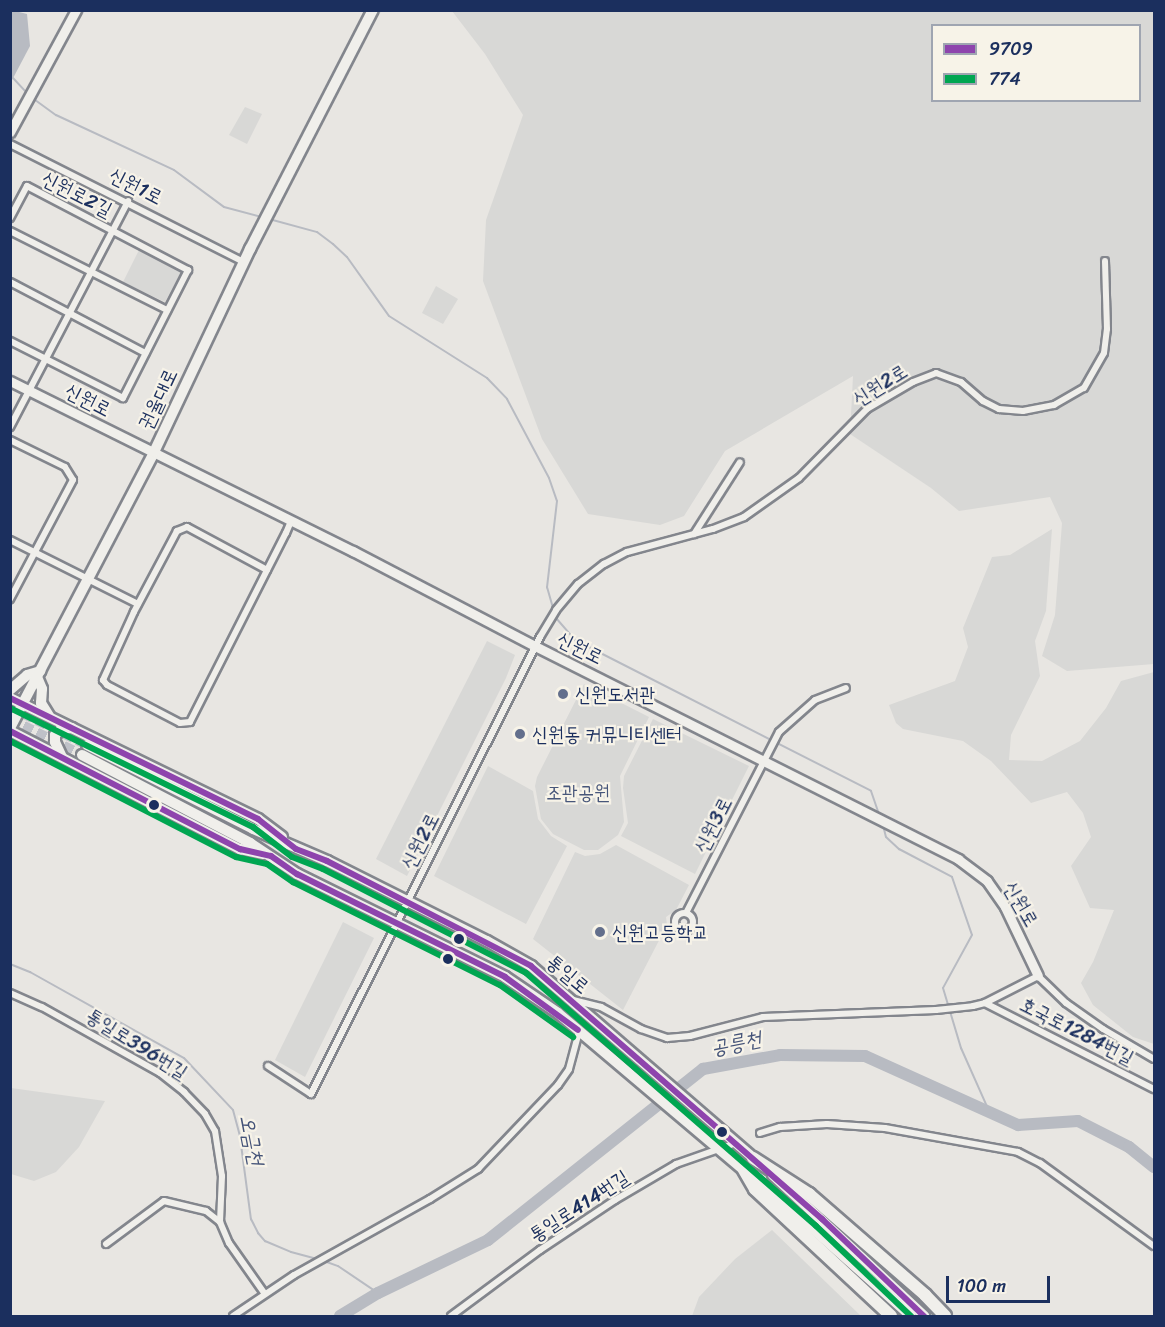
<!DOCTYPE html>
<meta charset="utf-8">
<style>
body{margin:0}
#map{position:relative;width:1165px;height:1327px;overflow:hidden;background:#e8e6e2;font-family:Sriracha,"Poor Story",sans-serif}
div>[style]{position:absolute}
[style*='--x']{left:calc(var(--x)*1px);top:calc(var(--y)*1px);width:calc(var(--w)*1px);rotate:calc(var(--a)*1deg)}
.built>*{inset:0;background:#d8d8d6}
.water>*{inset:0;background:#b8bbc2}
.stream>*{height:2px;margin:-1px;padding:0 1px;transform-origin:1px;border-radius:1px;background:#b8bbc2}
.river>*{height:12px;margin:-6px;padding:0 6px;transform-origin:6px;border-radius:6px;background:#b8bbc2}
.primary-tunnel>*{height:10px;margin-top:-5px;transform-origin:0;background:repeating-linear-gradient(90deg,#bfc1c8 0 10px,transparent 0 15px)}
.roads{filter:drop-shadow(2px 0 #83868d) drop-shadow(-2px 0 #83868d) drop-shadow(0 2px #83868d) drop-shadow(0 -2px #83868d)}
.street>*{height:6px;margin:-3px;padding:0 3px;transform-origin:3px;border-radius:3px;background:#f0efeb}
.street>.ring{margin:-3px;padding:0;box-sizing:content-box;background:none;border:6px solid #f0efeb;border-radius:50%}
.secondary>*{height:9px;margin:-4.5px;padding:0 4.5px;transform-origin:4.5px;border-radius:4.5px;background:#f0efeb}
.primary>*{height:10px;margin:-5px;padding:0 5px;transform-origin:5px;border-radius:5px;background:#f0efeb}
.highway>*{height:12px;margin:-6px;padding:0 6px;transform-origin:6px;border-radius:6px;background:#f0efeb}
.bus-1>*{height:6px;margin:-3px;padding:0 3px;transform-origin:3px;border-radius:3px;background:#8e44ad}
.bus-2>*{height:6px;margin:-3px;padding:0 3px;transform-origin:3px;border-radius:3px;background:#00a651}
.dots>*{width:16px;height:16px;translate:-50% -50%;box-sizing:border-box;border:3px solid #f7f3e8;border-radius:50%}
span{translate:-50% -50%;white-space:nowrap;text-align:center;line-height:1.15;-webkit-text-stroke:4.5px #f7f3e8;paint-order:stroke}
.street-label{font-size:20px;color:#1b2f5e}
.poi-label{font-size:20px;color:#1b2f5e}
.left{translate:0 -50%;text-align:left}
.park-label{font-size:20px;color:#47567a}
.water-label{font-size:21px;color:#445378;font-style:italic}
.frame{position:absolute;inset:0;border:12px solid #1b2f5e;pointer-events:none}
.legend{position:absolute;left:931px;top:24px;width:210px;height:78px;box-sizing:border-box;background:#f7f3e8;border:2px solid #9fa5b1;margin:0;padding:8px 10px;list-style:none;font-size:18px;color:#1b2f5e}
.legend li{display:flex;align-items:center;gap:12px;height:30px}
.legend b{width:30px;border:2px solid #9fa5b1}
.scale{position:absolute;left:946px;top:1276px;width:104px;height:27px;box-sizing:border-box;border:3px solid #1b2f5e;border-top:0;padding-left:8px;font-size:18px;line-height:21px;white-space:nowrap;color:#1b2f5e;-webkit-text-stroke:4px #f7f3e8;paint-order:stroke}
</style>
<div id="map">
<div class="built">
<div style="clip-path:polygon(evenodd,452px 11px,1154px 11px,1154px 664px,1067px 671px,1042px 656px,1055px 615px,1062px 523px,1050px 497px,959px 511px,931px 488px,850px 434px,853px 376px,725px 451px,684px 516px,660px 525px,588px 514px,542px 439px,483px 281px,486px 220px,523px 115px,485px 54px,452px 11px,932px 26px,1140px 26px,1140px 100px,932px 100px,932px 26px)"></div>
<div style="clip-path:polygon(245px 107px,262px 114px,247px 144px,229px 135px)"></div>
<div style="clip-path:polygon(139px 250px,181px 272px,165px 302px,123px 282px)"></div>
<div style="clip-path:polygon(436px 286px,458px 299px,443px 324px,422px 313px)"></div>
<div style="clip-path:polygon(1052px 529px,1046px 611px,1035px 641px,1040px 676px,1011px 735px,1009px 760px,1042px 761px,1080px 741px,1106px 708px,1121px 681px,1154px 672px,1154px 1044px,1133px 1037px,1093px 1005px,1081px 983px,1093px 962px,1114px 910px,1090px 908px,1071px 866px,1091px 837px,1083px 813px,1067px 792px,1031px 803px,991px 761px,963px 741px,903px 729px,896px 723px,889px 705px,955px 681px,968px 647px,963px 628px,992px 557px,1010px 555px)"></div>
<div style="clip-path:polygon(487px 641px,515px 655px,506px 678px,407px 876px,376px 859px)"></div>
<div style="clip-path:polygon(584px 684px,649px 717px,620px 776px,624px 822px,618px 835px,598px 850px,584px 850px,553px 834px,541px 819px,535px 786px,537px 777px)"></div>
<div style="clip-path:polygon(653px 719px,749px 766px,695px 874px,621px 836px,628px 823px,623px 788px,624px 776px)"></div>
<div style="clip-path:polygon(488px 766px,533px 791px,538px 819px,551px 836px,567px 846px,526px 924px,434px 876px)"></div>
<div style="clip-path:polygon(616px 845px,689px 885px,676px 910px,666px 917px,667px 925px,623px 1010px,533px 939px,575px 852px,585px 856px,600px 854px)"></div>
<div style="clip-path:polygon(343px 922px,374px 938px,305px 1077px,275px 1060px)"></div>
<div style="clip-path:polygon(11px 1088px,105px 1101px,79px 1147px,56px 1172px,34px 1181px,11px 1174px)"></div>
<div style="clip-path:polygon(772px 1230px,861px 1316px,692px 1316px,699px 1297px,735px 1259px)"></div>
</div>
<div class="water">
<div style="clip-path:polygon(11px 10px,27px 14px,30px 46px,11px 82px)"></div>
</div>
<div class="stream">
<div style="--x:13;--y:78;--w:21;--a:47"></div>
<div style="--x:31;--y:97;--w:31;--a:36"></div>
<div style="--x:56;--y:115;--w:130;--a:25"></div>
<div style="--x:174;--y:170;--w:62;--a:36.5"></div>
<div style="--x:224;--y:207;--w:38;--a:15"></div>
<div style="--x:269;--y:219;--w:50;--a:15.2"></div>
<div style="--x:317;--y:232;--w:20;--a:37"></div>
<div style="--x:333;--y:244;--w:19;--a:43"></div>
<div style="--x:347;--y:257;--w:72;--a:54.6"></div>
<div style="--x:389;--y:316;--w:116;--a:32.3"></div>
<div style="--x:487;--y:378;--w:29;--a:46"></div>
<div style="--x:507;--y:399;--w:89;--a:62"></div>
<div style="--x:549;--y:478;--w:24;--a:71"></div>
<div style="--x:557;--y:501;--w:87;--a:96.6"></div>
<div style="--x:547;--y:587;--w:32;--a:74"></div>
<div style="--x:556;--y:618;--w:29;--a:49"></div>
<div style="--x:575;--y:640;--w:332;--a:27"></div>
<div style="--x:871;--y:791;--w:28;--a:71"></div>
<div style="--x:883;--y:825;--w:12;--a:76"></div>
<div style="--x:886;--y:837;--w:18;--a:43"></div>
<div style="--x:899;--y:849;--w:60;--a:27.8"></div>
<div style="--x:952;--y:877;--w:61;--a:71"></div>
<div style="--x:972;--y:935;--w:60;--a:118.7"></div>
<div style="--x:943;--y:988;--w:63;--a:73.3"></div>
<div style="--x:961;--y:1048;--w:69;--a:66"></div>
<div style="--x:10;--y:964;--w:22;--a:22"></div>
<div style="--x:30;--y:972;--w:176;--a:29.2"></div>
<div style="--x:184;--y:1058;--w:71;--a:46.7"></div>
<div style="--x:233;--y:1110;--w:28;--a:75"></div>
<div style="--x:240;--y:1137;--w:83;--a:82.4"></div>
<div style="--x:251;--y:1219;--w:16;--a:63"></div>
<div style="--x:258;--y:1233;--w:11;--a:49"></div>
<div style="--x:265;--y:1241;--w:28;--a:23"></div>
<div style="--x:291;--y:1252;--w:28;--a:15"></div>
<div style="--x:324;--y:1261;--w:15;--a:20"></div>
<div style="--x:338;--y:1266;--w:48;--a:34"></div>
</div>
<div class="river">
<div style="--x:340;--y:1316;--w:44;--a:-31.2"></div>
<div style="--x:378;--y:1293;--w:122;--a:-25.7"></div>
<div style="--x:488;--y:1240;--w:275;--a:-38.5"></div>
<div style="--x:703;--y:1069;--w:78;--a:-10.3"></div>
<div style="--x:780;--y:1055;--w:85;--a:0.7"></div>
<div style="--x:865;--y:1056;--w:168;--a:24.3"></div>
<div style="--x:1018;--y:1125;--w:60;--a:-3.8"></div>
<div style="--x:1078;--y:1121;--w:57;--a:27"></div>
<div style="--x:1129;--y:1147;--w:32;--a:39"></div>
</div>
<div class="primary-tunnel">
<div style="--x:10;--y:707;--w:86;--a:26.3"></div>
<div style="--x:10;--y:719;--w:80;--a:26.6"></div>
</div>
<div class="roads">
<div class="street">
<div style="--x:10;--y:144;--w:262;--a:26.8"></div>
<div style="--x:10;--y:218;--w:36;--a:-62"></div>
<div style="--x:27;--y:186;--w:182;--a:27.6"></div>
<div style="--x:188;--y:270;--w:144;--a:116.9"></div>
<div style="--x:123;--y:398;--w:127;--a:-153.2"></div>
<div style="--x:10;--y:231;--w:176;--a:26.7"></div>
<div style="--x:10;--y:282;--w:153;--a:27.7"></div>
<div style="--x:10;--y:427;--w:255;--a:-62.4"></div>
<div style="--x:10;--y:440;--w:61;--a:26.1"></div>
<div style="--x:65;--y:467;--w:15;--a:58"></div>
<div style="--x:73;--y:480;--w:135;--a:117.9"></div>
<div style="--x:694;--y:534;--w:85;--a:-57.4"></div>
<div style="--x:10;--y:540;--w:143;--a:26.6"></div>
<div style="--x:267;--y:570;--w:91;--a:-151.7"></div>
<div style="--x:187;--y:527;--w:11;--a:158"></div>
<div style="--x:177;--y:531;--w:92;--a:118"></div>
<div style="--x:134;--y:612;--w:75;--a:114.5"></div>
<div style="--x:103;--y:680;--w:6;--a:51"></div>
<div style="--x:107;--y:685;--w:82;--a:27.5"></div>
<div style="--x:180;--y:723;--w:10;--a:-6"></div>
<div style="--x:190;--y:722;--w:212;--a:-63.1"></div>
<div style="--x:286;--y:533;--w:13;--a:-67"></div>
<div style="--x:686;--y:913;--w:203;--a:-62.8"></div>
<div style="--x:779;--y:732;--w:48;--a:-41.6"></div>
<div style="--x:815;--y:700;--w:33;--a:-21"></div>
<div class="ring" style="left:675px;top:913px;width:12px;height:12px"></div>
<div style="--x:10;--y:993;--w:35;--a:24"></div>
<div style="--x:42;--y:1007;--w:135;--a:29.2"></div>
<div style="--x:160;--y:1073;--w:31;--a:38"></div>
<div style="--x:184;--y:1092;--w:30;--a:46"></div>
<div style="--x:205;--y:1114;--w:20;--a:60"></div>
<div style="--x:215;--y:1131;--w:46;--a:81.2"></div>
<div style="--x:222;--y:1176;--w:46;--a:92.5"></div>
<div style="--x:220;--y:1222;--w:23;--a:67"></div>
<div style="--x:229;--y:1243;--w:62;--a:54.8"></div>
<div style="--x:573;--y:1000;--w:29;--a:14"></div>
<div style="--x:601;--y:1007;--w:46;--a:28.8"></div>
<div style="--x:641;--y:1029;--w:28;--a:19"></div>
<div style="--x:667;--y:1038;--w:23;--a:-5"></div>
<div style="--x:690;--y:1036;--w:75;--a:-14.6"></div>
<div style="--x:763;--y:1017;--w:173;--a:-2.3"></div>
<div style="--x:936;--y:1010;--w:37;--a:-6"></div>
<div style="--x:973;--y:1006;--w:12;--a:-14"></div>
<div style="--x:985;--y:1003;--w:59;--a:-27"></div>
<div style="--x:1038;--y:976;--w:39;--a:44"></div>
<div style="--x:1066;--y:1003;--w:45;--a:35.1"></div>
<div style="--x:1103;--y:1029;--w:59;--a:30.5"></div>
<div style="--x:985;--y:1003;--w:190;--a:27"></div>
<div style="--x:268;--y:1066;--w:51;--a:33.1"></div>
<div style="--x:311;--y:1094;--w:511;--a:-63.38"></div>
<div style="--x:540;--y:637;--w:31;--a:-59"></div>
<div style="--x:556;--y:610;--w:34;--a:-50"></div>
<div style="--x:578;--y:584;--w:33;--a:-38"></div>
<div style="--x:604;--y:564;--w:26;--a:-28"></div>
<div style="--x:627;--y:552;--w:89;--a:-15"></div>
<div style="--x:713;--y:529;--w:33;--a:-21"></div>
<div style="--x:744;--y:517;--w:67;--a:-35.3"></div>
<div style="--x:799;--y:478;--w:97;--a:-45.4"></div>
<div style="--x:867;--y:409;--w:53;--a:-30.4"></div>
<div style="--x:913;--y:382;--w:25;--a:-21"></div>
<div style="--x:936;--y:373;--w:27;--a:20"></div>
<div style="--x:961;--y:382;--w:29;--a:41"></div>
<div style="--x:983;--y:401;--w:18;--a:27"></div>
<div style="--x:999;--y:409;--w:24;--a:5"></div>
<div style="--x:1023;--y:411;--w:32;--a:-11"></div>
<div style="--x:1054;--y:405;--w:34;--a:-30"></div>
<div style="--x:1084;--y:388;--w:40;--a:-60.3"></div>
<div style="--x:1104;--y:353;--w:24;--a:-83"></div>
<div style="--x:1107;--y:329;--w:68;--a:-91.7"></div>
<div style="--x:760;--y:1133;--w:21;--a:-17"></div>
<div style="--x:780;--y:1127;--w:47;--a:-3.7"></div>
<div style="--x:827;--y:1124;--w:58;--a:3.9"></div>
<div style="--x:885;--y:1128;--w:135;--a:10.2"></div>
<div style="--x:1018;--y:1152;--w:25;--a:27"></div>
<div style="--x:1040;--y:1163;--w:141;--a:36.1"></div>
<div style="--x:106;--y:1244;--w:72;--a:-36.6"></div>
<div style="--x:164;--y:1201;--w:43;--a:13.4"></div>
<div style="--x:206;--y:1211;--w:18;--a:38"></div>
<div style="--x:233;--y:1316;--w:73;--a:-33.9"></div>
<div style="--x:294;--y:1275;--w:156;--a:-29.2"></div>
<div style="--x:430;--y:1199;--w:57;--a:-32"></div>
<div style="--x:478;--y:1169;--w:116;--a:-46.4"></div>
<div style="--x:558;--y:1085;--w:19;--a:-55"></div>
<div style="--x:569;--y:1069;--w:39;--a:-75"></div>
<div style="--x:451;--y:1316;--w:111;--a:-36.6"></div>
<div style="--x:540;--y:1250;--w:90;--a:-33.7"></div>
<div style="--x:615;--y:1200;--w:71;--a:-30.5"></div>
<div style="--x:676;--y:1164;--w:64;--a:-19.3"></div>
</div>
<div class="secondary">
<div style="--x:10;--y:132;--w:139;--a:-61.6"></div>
<div style="--x:10;--y:381;--w:383;--a:26.4"></div>
<div style="--x:353;--y:551;--w:205;--a:27.6"></div>
<div style="--x:535;--y:646;--w:474;--a:26.7"></div>
<div style="--x:958;--y:859;--w:36;--a:37"></div>
<div style="--x:987;--y:881;--w:32;--a:55"></div>
<div style="--x:1005;--y:907;--w:76;--a:64.4"></div>
</div>
<div class="primary">
<div style="--x:37;--y:677;--w:13;--a:67"></div>
<div style="--x:42;--y:689;--w:14;--a:94"></div>
<div style="--x:41;--y:703;--w:15;--a:58"></div>
<div style="--x:10;--y:690;--w:23;--a:-41"></div>
<div style="--x:27;--y:675;--w:14;--a:-17"></div>
<div style="--x:10;--y:698;--w:276;--a:26"></div>
<div style="--x:258;--y:819;--w:30;--a:37"></div>
<div style="--x:10;--y:728;--w:311;--a:-62.4"></div>
<div style="--x:154;--y:452;--w:225;--a:-64.7"></div>
<div style="--x:250;--y:249;--w:269;--a:-62.8"></div>
<div style="--x:10;--y:731;--w:259;--a:27.2"></div>
<div style="--x:240;--y:849;--w:24;--a:12"></div>
<div style="--x:87;--y:745;--w:186;--a:26.8"></div>
<div style="--x:253;--y:829;--w:81;--a:23.4"></div>
<div style="--x:327;--y:861;--w:179;--a:26.6"></div>
<div style="--x:487;--y:941;--w:51;--a:29.6"></div>
<div style="--x:531;--y:966;--w:301;--a:40.8"></div>
<div style="--x:82;--y:755;--w:190;--a:27.6"></div>
<div style="--x:250;--y:843;--w:56;--a:33.4"></div>
<div style="--x:297;--y:874;--w:232;--a:26.3"></div>
<div style="--x:505;--y:977;--w:64;--a:34.2"></div>
<div style="--x:558;--y:1013;--w:333;--a:40.2"></div>
<div style="--x:812;--y:1228;--w:132;--a:41.6"></div>
<div style="--x:62;--y:757;--w:17;--a:-115"></div>
<div style="--x:55;--y:742;--w:7;--a:-90"></div>
<div style="--x:55;--y:735;--w:8;--a:-45"></div>
<div style="--x:61;--y:729;--w:11;--a:-5"></div>
<div style="--x:773;--y:1175;--w:207;--a:43"></div>
</div>
<div class="highway">
<div style="--x:753;--y:1158;--w:67;--a:32.7"></div>
<div style="--x:809;--y:1194;--w:154;--a:41"></div>
<div style="--x:925;--y:1295;--w:29;--a:46"></div>
<div style="--x:744;--y:1170;--w:22;--a:60"></div>
<div style="--x:755;--y:1189;--w:186;--a:43"></div>
</div>
</div>
<div class="bus-1">
<div style="--x:10;--y:698;--w:276;--a:26"></div>
<div style="--x:258;--y:819;--w:48;--a:38.3"></div>
<div style="--x:296;--y:849;--w:33;--a:21"></div>
<div style="--x:327;--y:861;--w:229;--a:27.2"></div>
<div style="--x:531;--y:966;--w:386;--a:41"></div>
<div style="--x:822;--y:1219;--w:141;--a:43.6"></div>
<div style="--x:10;--y:731;--w:259;--a:27.2"></div>
<div style="--x:240;--y:849;--w:32;--a:13"></div>
<div style="--x:271;--y:856;--w:32;--a:35"></div>
<div style="--x:297;--y:874;--w:232;--a:26.3"></div>
<div style="--x:505;--y:977;--w:90;--a:36"></div>
</div>
<div class="bus-2">
<div style="--x:10;--y:708;--w:271;--a:26.1"></div>
<div style="--x:253;--y:827;--w:49;--a:37.6"></div>
<div style="--x:292;--y:857;--w:33;--a:21"></div>
<div style="--x:323;--y:869;--w:228;--a:27.1"></div>
<div style="--x:526;--y:973;--w:385;--a:41.1"></div>
<div style="--x:816;--y:1226;--w:131;--a:43.5"></div>
<div style="--x:10;--y:741;--w:254;--a:27.2"></div>
<div style="--x:236;--y:857;--w:32;--a:13"></div>
<div style="--x:267;--y:864;--w:32;--a:35"></div>
<div style="--x:293;--y:882;--w:231;--a:26.5"></div>
<div style="--x:500;--y:985;--w:90;--a:35.5"></div>
</div>
<div class="dots">
<div style="left:563px;top:694px;background:#636f8c"></div>
<div style="left:520px;top:734px;background:#636f8c"></div>
<div style="left:154px;top:805px;background:#1b2f5e"></div>
<div style="left:600px;top:932px;background:#636f8c"></div>
<div style="left:459px;top:939px;background:#1b2f5e"></div>
<div style="left:448px;top:959px;background:#1b2f5e"></div>
<div style="left:722px;top:1132px;background:#1b2f5e"></div>
</div>
<div class="street-label">
<span style="left:136px;top:186px;rotate:27deg">신원1로</span>
<span style="left:77px;top:194px;rotate:27deg">신원로2길</span>
<span style="left:880px;top:385px;rotate:-32deg">신원2로</span>
<span style="left:158px;top:399px;rotate:-65deg">권율대로</span>
<span style="left:88px;top:400px;rotate:27deg">신원로</span>
<span style="left:580px;top:648px;rotate:26deg">신원로</span>
<span style="left:713px;top:825px;rotate:-63deg">신원3로</span>
<span style="left:420px;top:841px;rotate:-63deg">신원2로</span>
<span style="left:1021px;top:904px;rotate:60deg">신원로</span>
<span style="left:568px;top:974px;rotate:40deg">통일로</span>
<span style="left:1077px;top:1031px;rotate:27deg">호국로1284번길</span>
<span style="left:137px;top:1044px;rotate:32deg">통일로396번길</span>
<span style="left:579px;top:1206px;rotate:-33deg">통일로414번길</span>
</div>
<div class="poi-label">
<span class="left" style="left:575px;top:694px">신원도서관</span>
<span class="left" style="left:532px;top:734px">신원동 커뮤니티센터</span>
<span class="left" style="left:612px;top:932px">신원고등학교</span>
</div>
<div class="park-label">
<span style="left:578px;top:792px">조관공원</span>
</div>
<div class="water-label">
<span style="left:736px;top:1043px;rotate:-11deg">공릉천</span>
<span style="left:252px;top:1140px;rotate:79deg">오금천</span>
</div>
<div class="frame"></div>
<ul class="legend">
<li><b style="height:8px;background:#8e44ad"></b>9709</li>
<li><b style="height:8px;background:#00a651"></b>774</li>
</ul>
<div class="scale">100 m</div>
</div>
